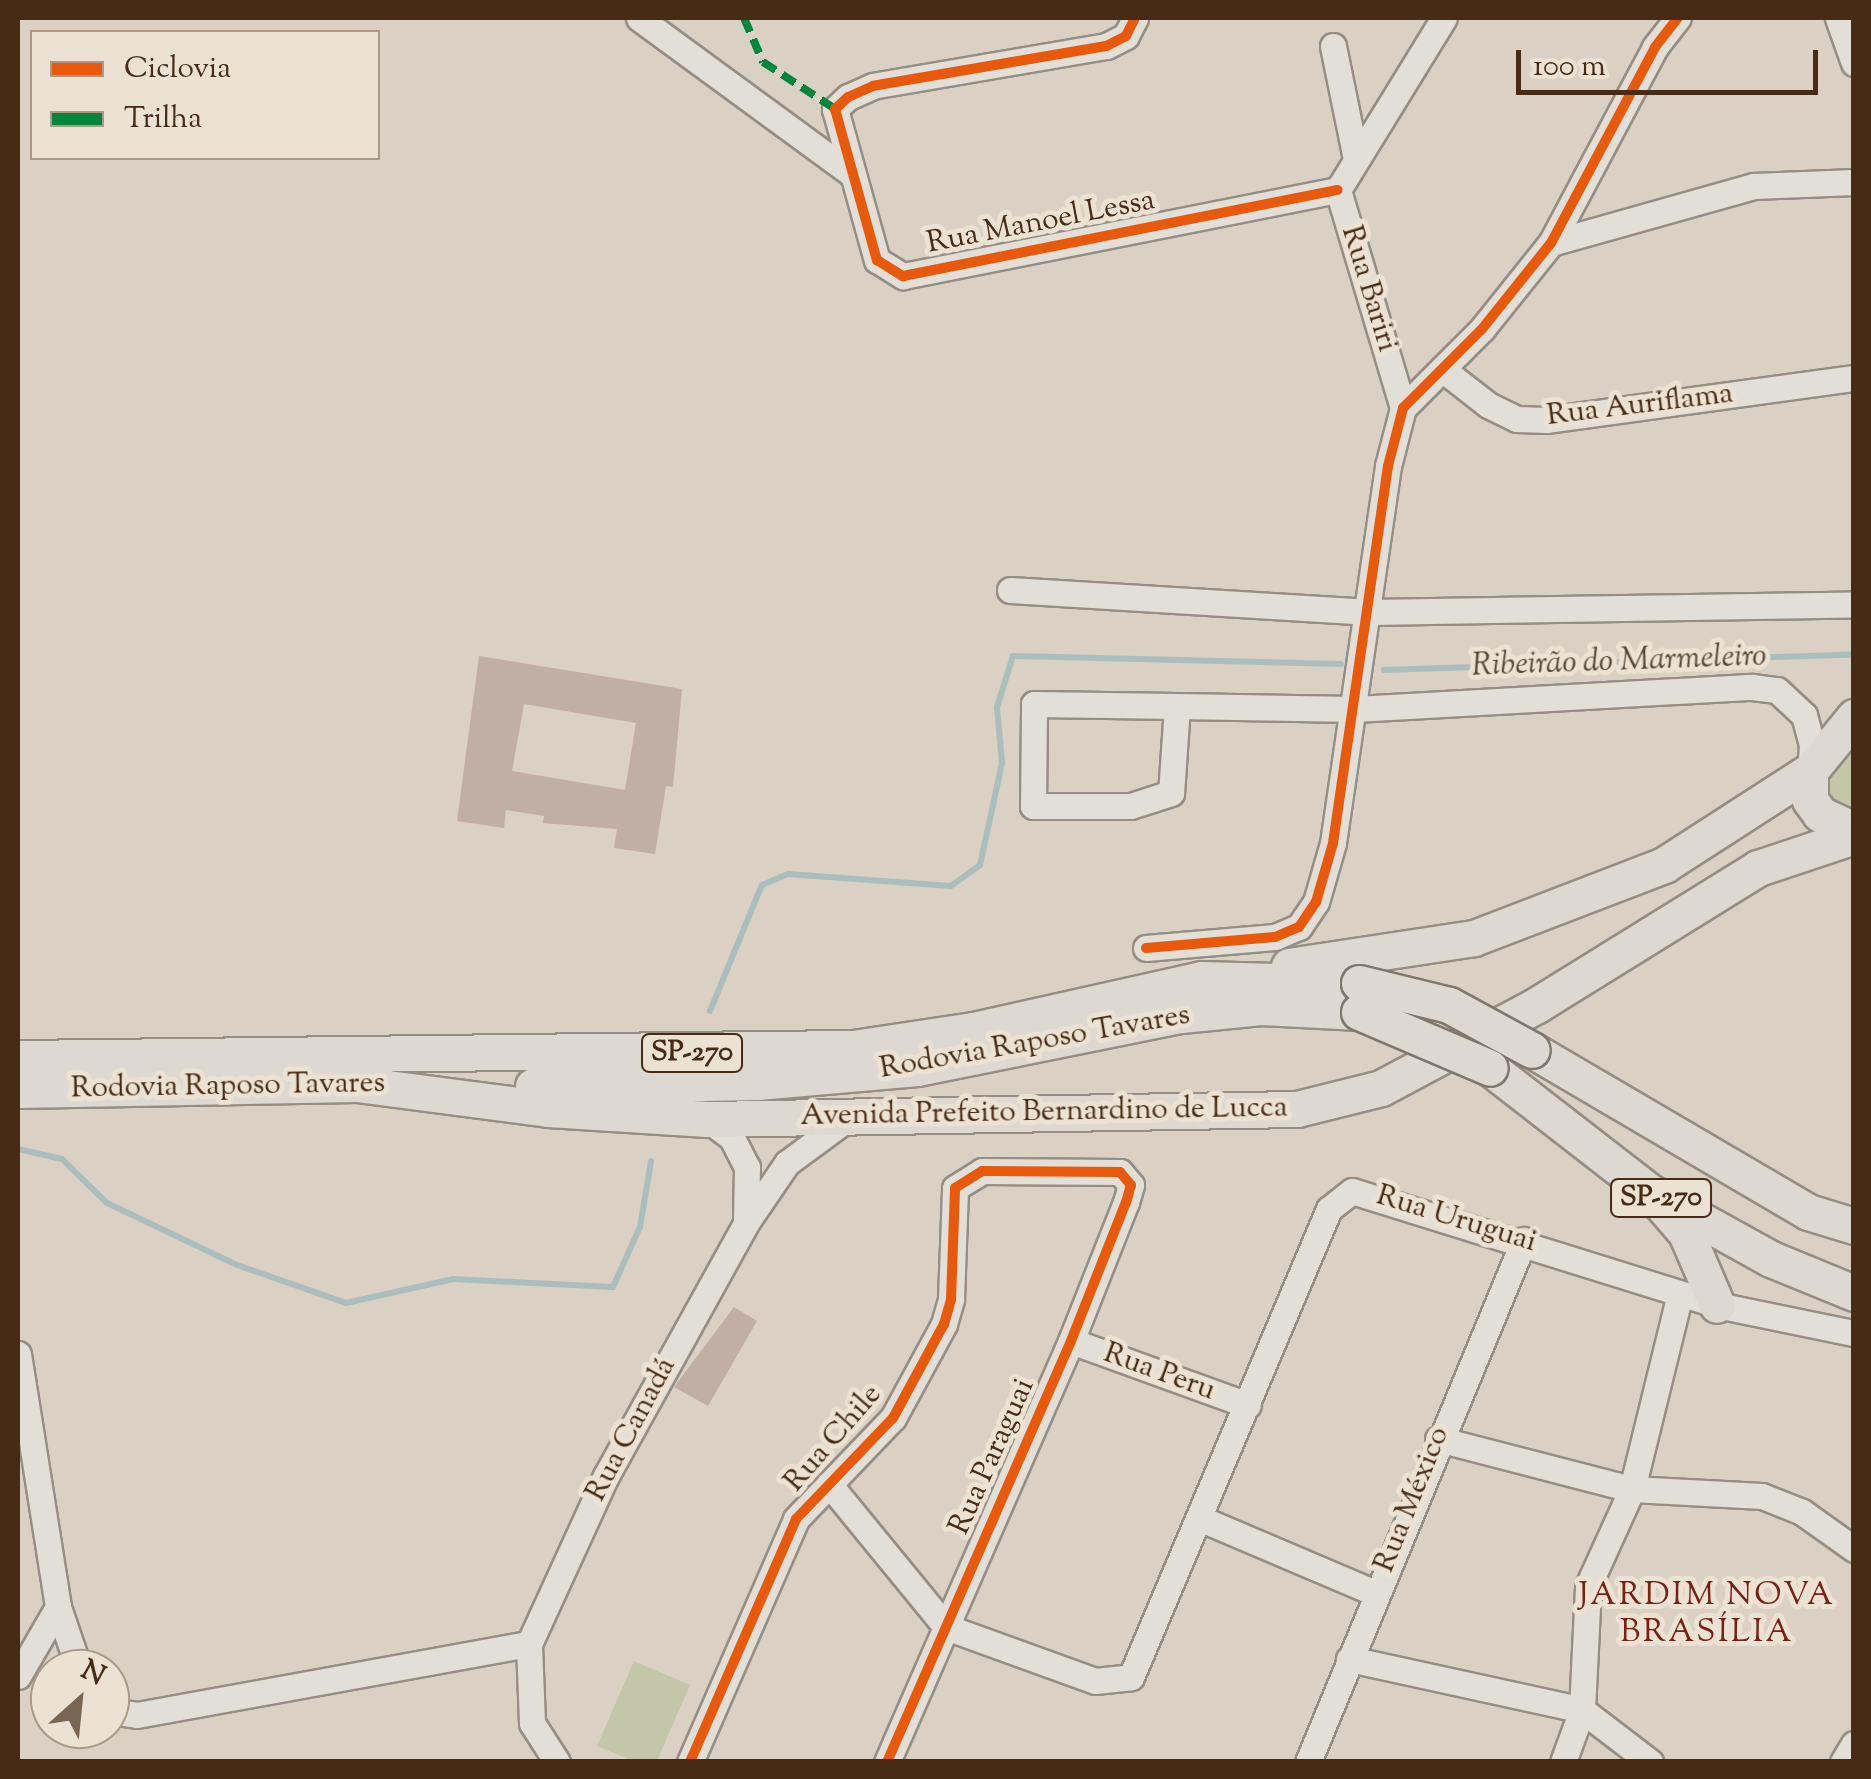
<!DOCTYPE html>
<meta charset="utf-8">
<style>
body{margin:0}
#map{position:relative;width:1871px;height:1779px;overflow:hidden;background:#dad1c4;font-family:"Sorts Mill Goudy",serif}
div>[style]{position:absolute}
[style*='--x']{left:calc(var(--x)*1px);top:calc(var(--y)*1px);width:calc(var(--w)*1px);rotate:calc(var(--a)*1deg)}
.green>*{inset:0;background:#c3c6a9}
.stream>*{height:6px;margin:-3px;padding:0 3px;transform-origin:3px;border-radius:3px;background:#acbdbe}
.building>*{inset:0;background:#c1aea5}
.roads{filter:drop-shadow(2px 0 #968d83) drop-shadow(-2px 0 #968d83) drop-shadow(0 2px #968d83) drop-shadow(0 -2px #968d83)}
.minor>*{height:25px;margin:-12.5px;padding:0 12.5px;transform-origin:12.5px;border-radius:12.5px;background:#e2ded8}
.highway>*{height:35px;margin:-17.5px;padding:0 17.5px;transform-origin:17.5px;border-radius:17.5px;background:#ddd9d2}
.bridges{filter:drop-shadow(2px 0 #80776d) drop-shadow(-2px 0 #80776d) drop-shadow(0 2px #80776d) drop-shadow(0 -2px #80776d)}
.highway-bridge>*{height:35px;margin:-17.5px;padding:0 17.5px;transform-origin:17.5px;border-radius:17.5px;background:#ddd9d2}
.quiet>*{height:8px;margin-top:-4px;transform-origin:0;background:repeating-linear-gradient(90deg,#00873e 0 15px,transparent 0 23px)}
.cycleway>*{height:10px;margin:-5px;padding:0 5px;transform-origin:5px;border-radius:5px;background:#e8590c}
span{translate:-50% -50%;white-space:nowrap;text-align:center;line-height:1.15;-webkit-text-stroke:10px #ece2d3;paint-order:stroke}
.shield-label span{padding:2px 8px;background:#ece2d3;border:2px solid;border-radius:8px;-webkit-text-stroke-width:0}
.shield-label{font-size:28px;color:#472b15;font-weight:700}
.street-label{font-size:30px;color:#472b15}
.water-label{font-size:32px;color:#574736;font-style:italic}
.neighbourhood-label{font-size:32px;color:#7a1f14;letter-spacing:2.5px}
.frame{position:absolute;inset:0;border:20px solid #472b15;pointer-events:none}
.legend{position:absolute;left:30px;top:30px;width:350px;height:130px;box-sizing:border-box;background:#ece2d3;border:2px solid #aa9987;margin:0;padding:12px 18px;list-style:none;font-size:30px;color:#472b15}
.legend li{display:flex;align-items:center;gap:20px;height:50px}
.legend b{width:50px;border:2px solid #aa9987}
.north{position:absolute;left:30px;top:1649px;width:100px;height:100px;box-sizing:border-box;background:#ece2d3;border:2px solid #aa9987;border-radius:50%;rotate:27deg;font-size:28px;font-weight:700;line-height:40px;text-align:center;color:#472b15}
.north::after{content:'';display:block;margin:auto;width:35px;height:45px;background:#7a6552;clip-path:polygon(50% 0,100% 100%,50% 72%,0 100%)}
.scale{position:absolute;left:1516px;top:50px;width:302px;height:45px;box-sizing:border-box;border:5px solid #472b15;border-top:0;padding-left:12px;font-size:30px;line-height:35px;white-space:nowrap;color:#472b15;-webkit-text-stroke:8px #ece2d3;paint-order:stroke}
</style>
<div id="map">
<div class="green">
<div style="clip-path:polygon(1853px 736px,1853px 824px,1831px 818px,1822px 781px)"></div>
<div style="clip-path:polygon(634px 1661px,690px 1685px,657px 1761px,633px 1761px,597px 1746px)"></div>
</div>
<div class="stream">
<div style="--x:1384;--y:670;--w:470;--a:-1.9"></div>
<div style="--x:710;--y:1011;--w:136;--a:-67.6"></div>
<div style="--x:762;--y:885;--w:28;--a:-23"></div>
<div style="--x:788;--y:874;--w:163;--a:4.2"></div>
<div style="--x:951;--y:886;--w:36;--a:-36"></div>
<div style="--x:980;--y:865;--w:104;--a:-77.8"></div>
<div style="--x:1002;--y:763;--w:56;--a:-95.1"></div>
<div style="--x:997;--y:707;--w:53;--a:-72.6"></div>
<div style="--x:1013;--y:656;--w:328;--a:1.4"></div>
<div style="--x:18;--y:1149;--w:45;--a:12.8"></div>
<div style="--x:62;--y:1159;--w:63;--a:44.4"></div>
<div style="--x:107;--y:1203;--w:144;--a:25.5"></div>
<div style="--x:237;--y:1265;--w:115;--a:19.2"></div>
<div style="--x:346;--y:1303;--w:110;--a:-12.6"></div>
<div style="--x:453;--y:1279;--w:160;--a:2.9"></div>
<div style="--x:613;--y:1287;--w:66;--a:-65.8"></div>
<div style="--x:640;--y:1227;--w:67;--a:-80.5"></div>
</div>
<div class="building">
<div style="clip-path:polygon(evenodd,479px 656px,682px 689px,673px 787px,666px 786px,655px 854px,614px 848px,617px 829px,543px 823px,544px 816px,506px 810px,504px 828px,457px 821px,479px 656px,524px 704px,636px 723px,625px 790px,512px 771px,524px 704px)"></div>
<div style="clip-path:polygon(734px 1307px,757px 1321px,708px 1406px,674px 1387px)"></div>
</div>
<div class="roads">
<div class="minor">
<div style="--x:639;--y:18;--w:264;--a:36.2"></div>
<div style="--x:1135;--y:18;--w:20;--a:117"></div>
<div style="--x:1126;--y:36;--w:22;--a:153"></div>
<div style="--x:1106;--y:46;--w:236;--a:170.3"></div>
<div style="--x:873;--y:86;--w:27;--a:156"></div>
<div style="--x:848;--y:97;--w:18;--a:137"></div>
<div style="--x:835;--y:109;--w:157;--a:74.5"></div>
<div style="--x:877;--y:260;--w:31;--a:32"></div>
<div style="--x:903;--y:276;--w:443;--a:-11.2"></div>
<div style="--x:1838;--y:18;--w:48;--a:70.4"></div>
<div style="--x:1333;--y:46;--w:115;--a:78.5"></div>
<div style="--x:1551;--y:243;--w:211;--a:-15.7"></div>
<div style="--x:1754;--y:186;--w:100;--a:-2.3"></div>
<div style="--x:1442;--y:369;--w:58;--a:38"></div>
<div style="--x:1488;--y:405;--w:32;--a:26"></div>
<div style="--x:1517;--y:419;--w:29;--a:2"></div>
<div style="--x:1546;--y:420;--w:311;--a:-7.8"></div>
<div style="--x:1403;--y:408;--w:227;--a:-106.6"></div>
<div style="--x:1338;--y:190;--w:202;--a:-58.4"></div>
<div style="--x:1010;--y:590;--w:361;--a:3.5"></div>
<div style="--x:1370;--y:612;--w:484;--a:-0.9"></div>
<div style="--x:1177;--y:706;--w:87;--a:93.9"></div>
<div style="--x:1171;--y:793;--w:42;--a:162"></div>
<div style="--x:1131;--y:806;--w:98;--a:180"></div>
<div style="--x:1033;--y:806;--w:102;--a:-89.4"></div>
<div style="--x:1034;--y:704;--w:143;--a:0.8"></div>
<div style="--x:1177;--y:706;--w:178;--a:1"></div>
<div style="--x:1355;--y:709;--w:398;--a:-3.2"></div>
<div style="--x:1752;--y:687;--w:25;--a:7"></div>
<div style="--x:1777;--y:690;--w:37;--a:43"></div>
<div style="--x:1804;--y:715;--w:30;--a:75"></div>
<div style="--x:1812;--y:744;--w:27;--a:94"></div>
<div style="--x:1146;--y:948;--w:129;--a:-4.9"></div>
<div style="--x:1275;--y:937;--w:26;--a:-23"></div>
<div style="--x:1299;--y:927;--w:30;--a:-56"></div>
<div style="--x:1316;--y:902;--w:61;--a:-73.9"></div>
<div style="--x:1333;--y:843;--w:381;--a:-81.7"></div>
<div style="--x:1388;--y:466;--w:60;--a:-75.5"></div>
<div style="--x:1403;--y:408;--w:112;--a:-45"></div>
<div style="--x:1482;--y:329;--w:110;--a:-51.3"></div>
<div style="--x:1551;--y:243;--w:222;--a:-62"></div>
<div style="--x:1655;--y:47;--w:37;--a:-52"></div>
<div style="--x:707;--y:1119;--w:31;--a:37"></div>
<div style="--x:732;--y:1138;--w:33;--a:63"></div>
<div style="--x:747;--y:1167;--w:51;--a:91.1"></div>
<div style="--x:1071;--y:1341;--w:188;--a:19.9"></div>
<div style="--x:18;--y:1354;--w:256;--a:81"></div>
<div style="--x:58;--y:1607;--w:65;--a:71.3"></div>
<div style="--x:1438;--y:1439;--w:200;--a:14.5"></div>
<div style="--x:1632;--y:1489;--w:130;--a:3.1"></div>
<div style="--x:1762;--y:1496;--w:43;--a:21.8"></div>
<div style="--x:1802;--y:1512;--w:64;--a:35.4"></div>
<div style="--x:829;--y:1484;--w:185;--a:50.7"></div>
<div style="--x:1201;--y:1519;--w:189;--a:23"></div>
<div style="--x:946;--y:1627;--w:158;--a:19.9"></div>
<div style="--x:1095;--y:1681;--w:36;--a:-6"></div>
<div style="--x:1131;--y:1677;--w:508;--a:-67.07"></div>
<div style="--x:1329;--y:1209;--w:29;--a:-38"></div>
<div style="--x:1352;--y:1191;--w:382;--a:17.3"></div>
<div style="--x:1717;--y:1305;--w:140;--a:11.6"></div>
<div style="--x:1349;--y:1659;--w:239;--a:12.3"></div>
<div style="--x:1582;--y:1710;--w:86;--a:37.4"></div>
<div style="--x:18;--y:1676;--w:80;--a:-59.9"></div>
<div style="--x:110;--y:1711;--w:27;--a:8"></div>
<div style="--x:137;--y:1715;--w:398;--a:-10.3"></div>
<div style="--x:557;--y:1762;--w:46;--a:-122.7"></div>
<div style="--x:532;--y:1723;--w:79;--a:-92.2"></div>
<div style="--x:529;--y:1644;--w:185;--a:-65.4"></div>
<div style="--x:606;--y:1476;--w:289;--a:-61"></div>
<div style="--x:746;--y:1223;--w:73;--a:-55.7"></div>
<div style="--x:787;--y:1163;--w:76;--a:-36.4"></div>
<div style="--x:690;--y:1762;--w:265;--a:-66.4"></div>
<div style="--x:796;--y:1519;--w:140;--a:-46.2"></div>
<div style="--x:893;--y:1418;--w:107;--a:-61.5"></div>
<div style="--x:944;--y:1324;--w:26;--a:-74"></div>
<div style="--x:951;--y:1299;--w:111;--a:-87.9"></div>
<div style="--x:955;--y:1188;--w:32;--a:-32"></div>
<div style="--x:982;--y:1171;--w:138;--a:0.4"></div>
<div style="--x:1120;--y:1172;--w:17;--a:50"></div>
<div style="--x:1131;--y:1185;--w:18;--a:106"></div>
<div style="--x:1126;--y:1202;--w:149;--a:111.6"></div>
<div style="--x:1071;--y:1341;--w:459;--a:113.6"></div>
<div style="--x:1308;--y:1762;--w:565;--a:-67.52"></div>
<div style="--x:1563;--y:1762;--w:55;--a:-69.9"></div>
<div style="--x:1582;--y:1710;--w:124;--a:-87.2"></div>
<div style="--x:1588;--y:1586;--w:107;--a:-65.6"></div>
<div style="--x:1632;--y:1489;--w:201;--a:-76.2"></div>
<div style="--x:1843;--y:1762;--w:21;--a:-59"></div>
</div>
<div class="highway">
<div style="--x:1810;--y:771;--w:29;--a:90"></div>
<div style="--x:1810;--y:800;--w:17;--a:54"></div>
<div style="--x:1820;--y:814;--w:38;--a:25"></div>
<div style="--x:1289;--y:966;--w:187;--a:-8.6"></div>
<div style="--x:1474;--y:938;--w:204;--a:-21"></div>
<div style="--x:1664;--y:865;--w:174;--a:-32.8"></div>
<div style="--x:1810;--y:771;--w:70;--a:-50.8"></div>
<div style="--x:1532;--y:1050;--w:320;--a:30.4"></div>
<div style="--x:1808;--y:1212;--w:48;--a:16.9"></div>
<div style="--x:18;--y:1058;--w:835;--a:-0.69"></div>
<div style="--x:853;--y:1048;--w:121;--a:-8.5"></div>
<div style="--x:973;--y:1030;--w:234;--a:-12.6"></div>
<div style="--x:1201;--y:979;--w:158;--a:1.5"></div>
<div style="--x:1490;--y:1068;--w:202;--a:37.8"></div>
<div style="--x:1650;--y:1192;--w:138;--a:29"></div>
<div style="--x:1771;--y:1259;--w:90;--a:22.3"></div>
<div style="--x:349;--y:1083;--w:201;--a:7.4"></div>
<div style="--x:548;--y:1109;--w:159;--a:3.6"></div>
<div style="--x:707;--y:1119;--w:590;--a:-0.97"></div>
<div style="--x:1297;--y:1109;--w:87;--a:-14"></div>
<div style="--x:1381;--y:1088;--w:177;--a:-28"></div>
<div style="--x:1537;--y:1005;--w:260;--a:-31.8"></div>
<div style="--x:1758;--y:868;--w:101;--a:-18.4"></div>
<div style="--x:533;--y:1086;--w:224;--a:-1"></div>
<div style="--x:757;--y:1082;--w:161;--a:-5"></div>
<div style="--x:917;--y:1068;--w:269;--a:-11.4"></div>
<div style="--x:1181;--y:1015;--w:80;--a:-5.7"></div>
<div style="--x:1261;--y:1007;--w:98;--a:2.9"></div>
<div style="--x:18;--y:1090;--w:353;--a:-1"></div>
<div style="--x:1661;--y:1204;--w:38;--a:49"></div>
<div style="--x:1686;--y:1233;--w:78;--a:66.7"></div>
</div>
</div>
<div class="bridges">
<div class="highway-bridge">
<div style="--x:1359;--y:983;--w:93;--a:13.7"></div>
<div style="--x:1449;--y:1005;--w:94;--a:28.5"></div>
<div style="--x:1359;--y:1012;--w:142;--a:23.1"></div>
</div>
</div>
<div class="quiet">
<div style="--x:744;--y:18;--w:48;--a:66.6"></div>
<div style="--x:763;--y:62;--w:86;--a:33.1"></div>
</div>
<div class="cycleway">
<div style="--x:1135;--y:18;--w:20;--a:117"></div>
<div style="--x:1126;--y:36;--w:22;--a:153"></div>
<div style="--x:1106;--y:46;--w:236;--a:170.3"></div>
<div style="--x:873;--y:86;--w:27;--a:156"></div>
<div style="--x:848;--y:97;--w:18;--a:137"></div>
<div style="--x:835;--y:109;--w:157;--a:74.5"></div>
<div style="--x:877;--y:260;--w:31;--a:32"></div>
<div style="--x:903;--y:276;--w:443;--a:-11.2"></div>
<div style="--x:1146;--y:948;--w:129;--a:-4.9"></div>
<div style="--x:1275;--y:937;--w:26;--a:-23"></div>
<div style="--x:1299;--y:927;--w:30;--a:-56"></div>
<div style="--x:1316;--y:902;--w:61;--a:-73.9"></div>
<div style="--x:1333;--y:843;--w:381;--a:-81.7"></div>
<div style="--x:1388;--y:466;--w:60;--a:-75.5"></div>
<div style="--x:1403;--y:408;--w:112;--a:-45"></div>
<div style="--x:1482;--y:329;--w:110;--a:-51.3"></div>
<div style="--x:1551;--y:243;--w:222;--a:-62"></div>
<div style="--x:1655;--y:47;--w:37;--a:-52"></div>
<div style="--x:690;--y:1762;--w:265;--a:-66.4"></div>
<div style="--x:796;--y:1519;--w:140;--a:-46.2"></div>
<div style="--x:893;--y:1418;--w:107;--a:-61.5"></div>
<div style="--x:944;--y:1324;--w:26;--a:-74"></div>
<div style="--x:951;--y:1299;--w:111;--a:-87.9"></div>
<div style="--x:955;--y:1188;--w:32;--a:-32"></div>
<div style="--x:982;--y:1171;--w:138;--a:0.4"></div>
<div style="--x:1120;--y:1172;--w:17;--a:50"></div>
<div style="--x:1131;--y:1185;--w:18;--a:106"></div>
<div style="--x:1126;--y:1202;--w:149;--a:111.6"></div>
<div style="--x:1071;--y:1341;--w:459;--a:113.6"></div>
</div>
<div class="shield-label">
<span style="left:692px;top:1053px">SP-270</span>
<span style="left:1661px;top:1198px">SP-270</span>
</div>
<div class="street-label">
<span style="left:1041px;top:223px;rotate:-11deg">Rua Manoel Lessa</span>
<span style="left:1368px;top:289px;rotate:73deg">Rua Bariri</span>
<span style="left:1640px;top:406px;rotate:-7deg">Rua Auriflama</span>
<span style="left:1035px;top:1043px;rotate:-10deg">Rodovia Raposo Tavares</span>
<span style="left:228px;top:1087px;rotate:-1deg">Rodovia Raposo Tavares</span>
<span style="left:1044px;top:1113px;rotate:-1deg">Avenida Prefeito Bernardino de Lucca</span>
<span style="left:1456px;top:1220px;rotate:17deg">Rua Uruguai</span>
<span style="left:1159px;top:1373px;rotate:20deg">Rua Peru</span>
<span style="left:632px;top:1430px;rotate:-62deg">Rua Canadá</span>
<span style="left:834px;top:1439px;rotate:-49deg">Rua Chile</span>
<span style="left:993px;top:1457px;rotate:-66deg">Rua Paraguai</span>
<span style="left:1413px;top:1500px;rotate:-68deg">Rua México</span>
</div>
<div class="water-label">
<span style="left:1619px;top:662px;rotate:-2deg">Ribeirão do Marmeleiro</span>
</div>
<div class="neighbourhood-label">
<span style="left:1707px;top:1615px">JARDIM NOVA<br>BRASÍLIA</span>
</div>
<div class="frame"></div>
<ul class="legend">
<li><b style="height:12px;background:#e8590c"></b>Ciclovia</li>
<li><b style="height:12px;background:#00873e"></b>Trilha</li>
</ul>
<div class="north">N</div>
<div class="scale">100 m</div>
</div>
